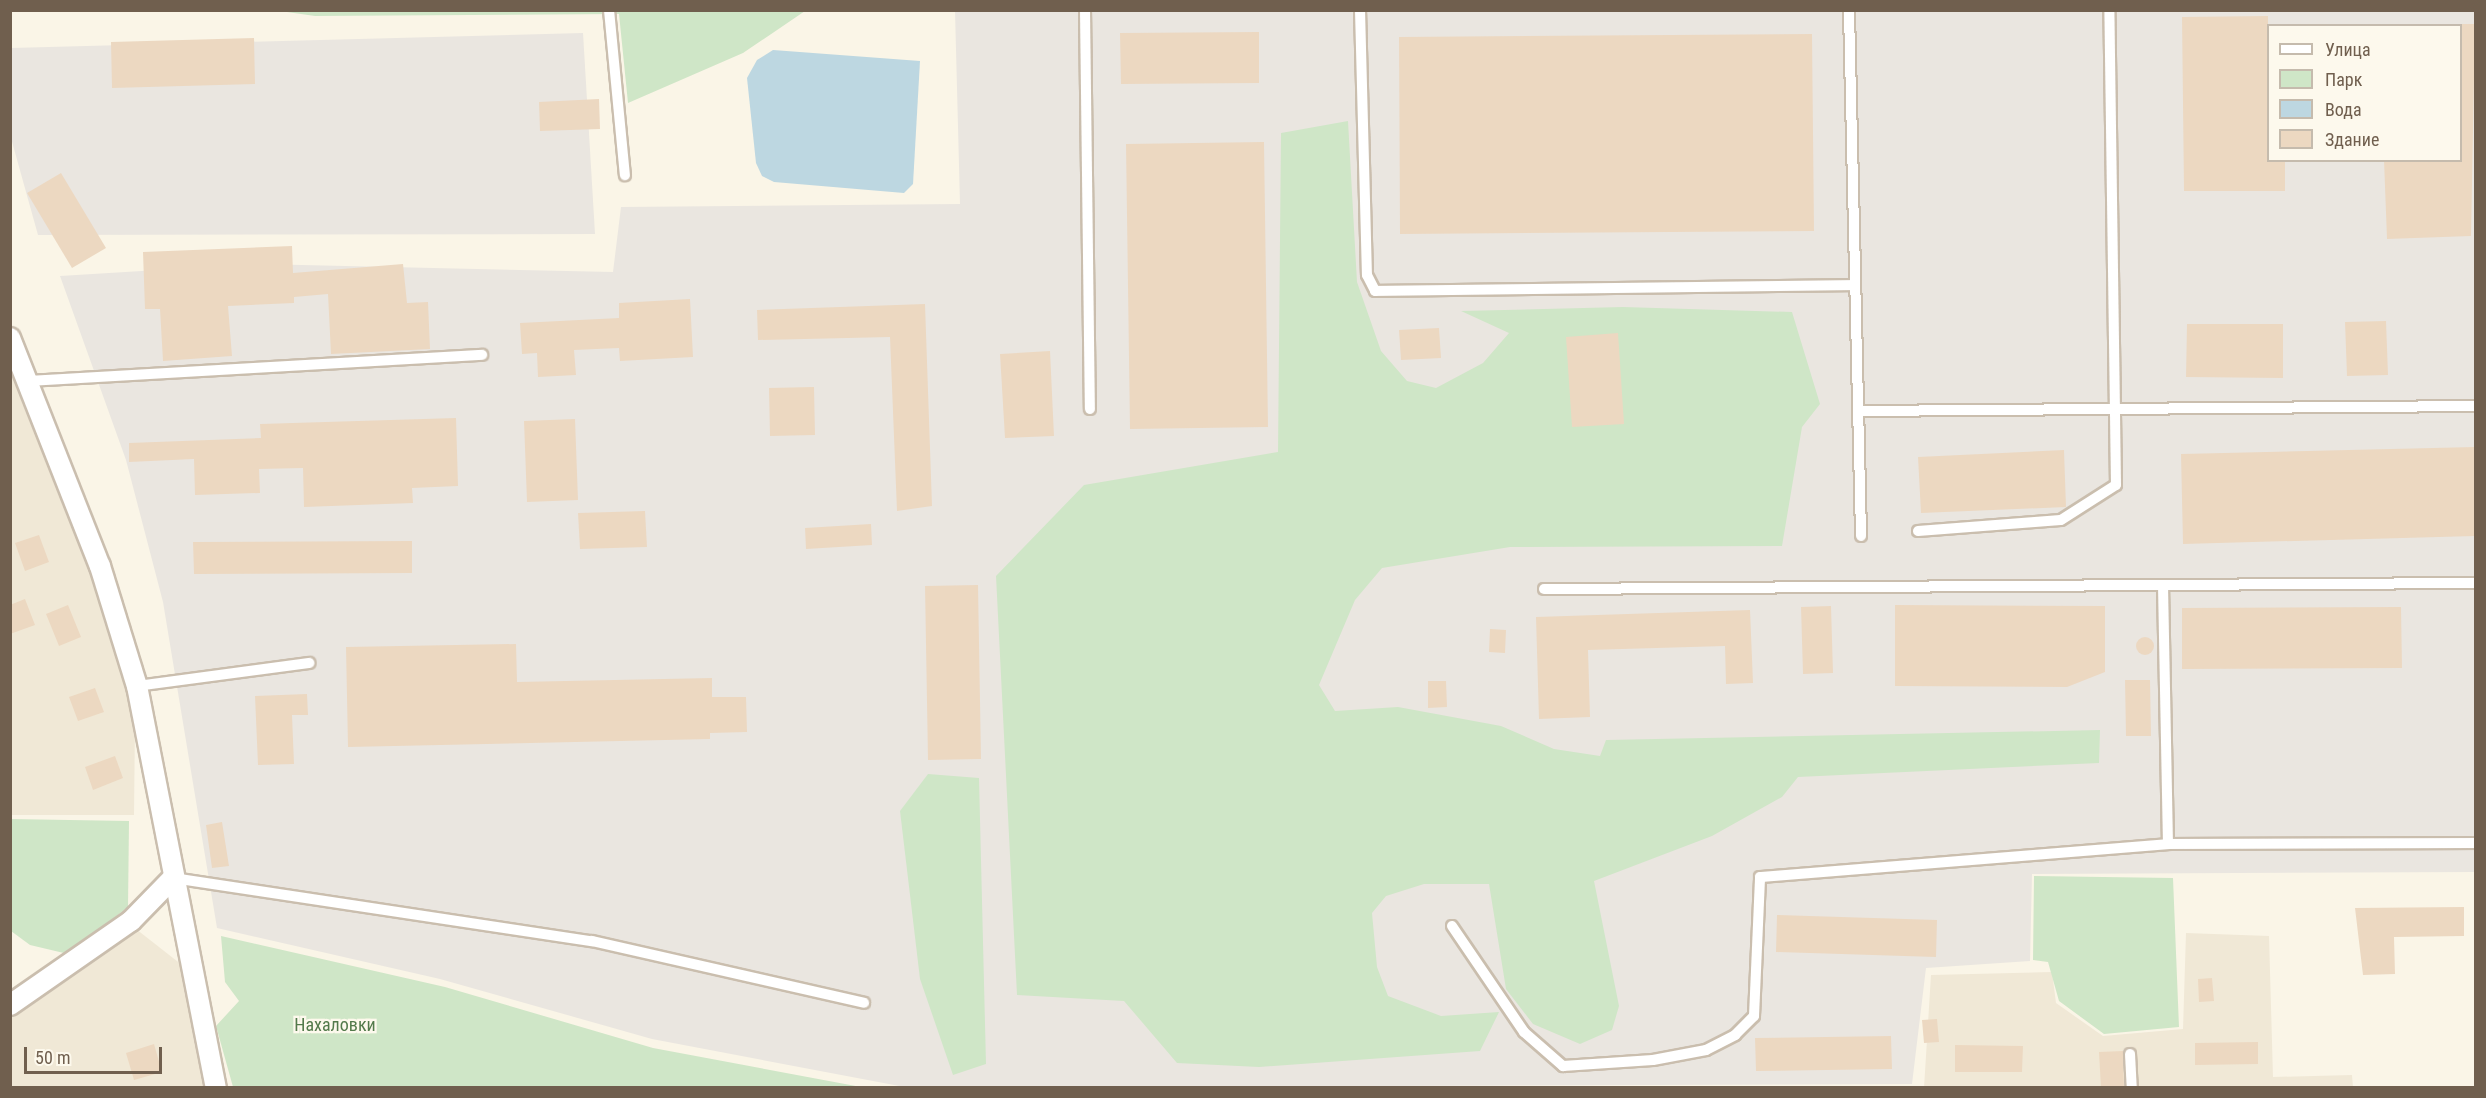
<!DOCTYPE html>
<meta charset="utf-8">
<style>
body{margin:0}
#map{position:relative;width:2486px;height:1098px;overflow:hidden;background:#faf5e7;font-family:"Roboto Condensed",sans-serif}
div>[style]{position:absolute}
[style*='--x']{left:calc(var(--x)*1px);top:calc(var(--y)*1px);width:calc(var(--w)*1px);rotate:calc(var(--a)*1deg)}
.residential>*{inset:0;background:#f0e8d6}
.industrial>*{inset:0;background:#eae6e0}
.green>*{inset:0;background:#cfe6c7}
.water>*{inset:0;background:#bdd7e1}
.building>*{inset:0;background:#ecd8c1}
.round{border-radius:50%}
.roads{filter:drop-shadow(2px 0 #cabeae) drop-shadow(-2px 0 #cabeae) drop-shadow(0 2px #cabeae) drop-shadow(0 -2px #cabeae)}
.lane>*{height:10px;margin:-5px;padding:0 5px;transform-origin:5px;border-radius:5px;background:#fff}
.street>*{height:20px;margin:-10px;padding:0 10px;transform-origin:10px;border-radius:10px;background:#fff}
span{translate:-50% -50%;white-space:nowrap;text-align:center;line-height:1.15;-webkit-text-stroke:4.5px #fdf9ed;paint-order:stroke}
.park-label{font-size:18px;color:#537a4b}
.frame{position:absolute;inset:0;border:12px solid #705f4e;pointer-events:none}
.legend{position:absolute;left:2267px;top:24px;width:195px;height:138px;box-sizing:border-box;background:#fdf9ed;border:2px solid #c5bbad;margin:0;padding:8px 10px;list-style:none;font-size:18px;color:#705f4e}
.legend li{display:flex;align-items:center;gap:12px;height:30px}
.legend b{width:30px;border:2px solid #c5bbad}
.scale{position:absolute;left:24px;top:1047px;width:138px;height:27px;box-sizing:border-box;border:3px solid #705f4e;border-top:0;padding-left:8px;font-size:18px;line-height:21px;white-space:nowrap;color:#705f4e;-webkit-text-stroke:4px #fdf9ed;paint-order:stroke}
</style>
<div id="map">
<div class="residential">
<div style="clip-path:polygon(10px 357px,91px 564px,135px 720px,134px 815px,11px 815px)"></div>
<div style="clip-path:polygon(136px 929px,182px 965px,207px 1087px,11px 1088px,11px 1011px)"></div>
<div style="clip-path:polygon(2186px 933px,2269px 936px,2273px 1077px,2352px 1075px,2353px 1087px,1924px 1088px,1931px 975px,2052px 972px,2056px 1003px,2103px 1036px,2183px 1029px)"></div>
</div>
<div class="industrial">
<div style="clip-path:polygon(evenodd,955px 11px,2475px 11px,2475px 872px,2032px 874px,2030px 961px,1926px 968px,1912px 1084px,910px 1088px,652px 1039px,440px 979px,217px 928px,163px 602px,126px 460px,60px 276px,258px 264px,613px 272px,621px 207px,960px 204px,955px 11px,2268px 26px,2460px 26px,2460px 160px,2268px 160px,2268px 26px)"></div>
<div style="clip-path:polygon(583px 33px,595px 234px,38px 235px,11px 138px,11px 48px)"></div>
</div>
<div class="green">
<div style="clip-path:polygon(280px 11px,805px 11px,743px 53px,628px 103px,619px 14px,315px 16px)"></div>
<div style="clip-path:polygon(1348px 121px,1357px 282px,1381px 351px,1407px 381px,1436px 388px,1483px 363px,1509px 333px,1461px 311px,1623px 307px,1792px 312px,1820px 404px,1802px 427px,1782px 546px,1510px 547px,1382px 568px,1355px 600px,1319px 685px,1335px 711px,1398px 707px,1501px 726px,1554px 749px,1600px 756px,1606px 740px,2100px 730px,2099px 763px,1798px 777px,1782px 797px,1712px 836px,1594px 881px,1619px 1006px,1612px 1030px,1580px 1044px,1533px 1024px,1506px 989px,1489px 884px,1424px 884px,1386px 896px,1372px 913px,1377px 967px,1388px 996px,1441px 1016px,1499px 1012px,1480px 1051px,1259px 1067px,1177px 1063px,1124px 1001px,1017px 995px,996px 576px,1084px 485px,1278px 452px,1281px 133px)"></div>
<div style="clip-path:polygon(928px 774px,979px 778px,986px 1064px,953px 1075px,920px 979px,900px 811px)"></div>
<div style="clip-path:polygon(10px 819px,129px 821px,128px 907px,68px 954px,30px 945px,11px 931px)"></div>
<div style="clip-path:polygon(2034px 876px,2173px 878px,2179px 1027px,2104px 1034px,2059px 1001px,2048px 962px,2033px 960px)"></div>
<div style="clip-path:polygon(221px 936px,445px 987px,653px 1048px,861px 1087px,233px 1087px,216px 1026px,239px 1001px,225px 982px)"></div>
</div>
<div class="water">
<div style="clip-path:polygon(773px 50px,920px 61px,913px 184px,904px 193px,774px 182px,762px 176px,756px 163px,747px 78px,757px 60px)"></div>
</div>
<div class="building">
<div style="clip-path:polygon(2268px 16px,2268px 160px,2285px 160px,2285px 191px,2184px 191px,2182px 17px)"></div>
<div style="clip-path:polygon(2475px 24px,2471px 236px,2387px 239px,2384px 160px,2460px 160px,2460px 24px)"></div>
<div style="clip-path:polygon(1259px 32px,1259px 83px,1121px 84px,1120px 33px)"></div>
<div style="clip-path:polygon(1812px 34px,1814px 231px,1400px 234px,1399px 37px)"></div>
<div style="clip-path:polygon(254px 38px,255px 84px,112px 88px,111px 42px)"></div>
<div style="clip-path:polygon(599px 99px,600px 129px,540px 131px,539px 102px)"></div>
<div style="clip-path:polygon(1264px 142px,1268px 427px,1130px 429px,1126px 144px)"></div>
<div style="clip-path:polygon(61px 173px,106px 248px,72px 268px,27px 193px)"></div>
<div style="clip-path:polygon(292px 246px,293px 273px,403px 264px,407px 303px,428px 302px,430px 349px,331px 354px,328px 294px,294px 297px,294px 303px,228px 306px,232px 356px,163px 361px,160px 309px,145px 309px,143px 252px)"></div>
<div style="clip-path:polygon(690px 299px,693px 357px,620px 361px,619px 348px,574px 350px,576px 375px,538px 377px,537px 353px,522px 354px,520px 323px,619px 318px,619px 303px)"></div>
<div style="clip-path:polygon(925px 304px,932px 506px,897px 511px,890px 337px,758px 340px,757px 310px)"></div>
<div style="clip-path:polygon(2386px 321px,2388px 375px,2347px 376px,2345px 322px)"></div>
<div style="clip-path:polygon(2187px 324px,2283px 324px,2283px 378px,2186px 377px)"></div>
<div style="clip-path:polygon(1439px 328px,1441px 358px,1401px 360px,1399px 330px)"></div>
<div style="clip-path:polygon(1618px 333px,1624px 424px,1572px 427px,1566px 337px)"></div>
<div style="clip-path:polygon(1050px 351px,1054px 436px,1005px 438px,1000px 354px)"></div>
<div style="clip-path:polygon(814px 387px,815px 435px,770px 436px,769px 388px)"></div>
<div style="clip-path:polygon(456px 418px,458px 486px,412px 488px,413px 503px,304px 507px,303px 468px,259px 469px,260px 493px,195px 495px,194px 459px,129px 462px,129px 443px,261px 438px,260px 424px)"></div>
<div style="clip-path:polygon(575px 419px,578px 500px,527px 502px,524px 421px)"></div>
<div style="clip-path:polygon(2475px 447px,2475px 536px,2183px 544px,2181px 454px)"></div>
<div style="clip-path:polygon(2064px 450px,2066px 507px,1921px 513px,1918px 457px)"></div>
<div style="clip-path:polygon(645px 511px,647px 547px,580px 549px,578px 513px)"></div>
<div style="clip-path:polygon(871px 524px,872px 545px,806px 549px,805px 528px)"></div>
<div style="clip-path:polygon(39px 535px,49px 562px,25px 571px,15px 543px)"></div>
<div style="clip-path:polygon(412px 541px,412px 573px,194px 574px,193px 542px)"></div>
<div style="clip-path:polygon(978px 585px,981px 759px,928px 760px,925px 586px)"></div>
<div style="clip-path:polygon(25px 599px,35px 625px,10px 634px,10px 605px)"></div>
<div style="clip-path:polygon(68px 605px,81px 637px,59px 646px,46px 614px)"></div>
<div style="clip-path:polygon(1895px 605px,2105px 606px,2105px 672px,2067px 687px,1895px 686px)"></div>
<div style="clip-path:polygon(1831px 606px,1833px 673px,1803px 674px,1801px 607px)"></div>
<div style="clip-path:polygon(2401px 607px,2402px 668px,2182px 669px,2182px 608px)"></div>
<div style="clip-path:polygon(1750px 610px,1753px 683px,1726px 684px,1725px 646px,1588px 650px,1590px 717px,1539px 719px,1536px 617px)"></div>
<div style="clip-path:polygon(1490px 629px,1506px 630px,1505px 653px,1489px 652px)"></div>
<div class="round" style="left:2136px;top:637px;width:18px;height:18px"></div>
<div style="clip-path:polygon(516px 644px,517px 682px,712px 678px,712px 697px,746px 697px,747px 732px,710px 733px,710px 739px,348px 747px,346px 647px)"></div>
<div style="clip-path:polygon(2125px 680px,2150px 680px,2151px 736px,2126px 736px)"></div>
<div style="clip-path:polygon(1428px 681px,1446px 681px,1447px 707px,1428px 708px)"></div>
<div style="clip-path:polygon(95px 688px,104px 712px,78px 721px,69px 697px)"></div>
<div style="clip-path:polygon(307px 694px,308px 715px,292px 715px,294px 764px,258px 765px,255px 696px)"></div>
<div style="clip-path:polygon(115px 756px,123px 778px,93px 790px,85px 767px)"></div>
<div style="clip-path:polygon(222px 822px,229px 866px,212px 868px,206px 825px)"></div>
<div style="clip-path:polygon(2464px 907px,2464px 936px,2394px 937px,2395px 974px,2363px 975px,2355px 908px)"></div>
<div style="clip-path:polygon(1777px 915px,1937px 920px,1936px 957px,1776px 952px)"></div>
<div style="clip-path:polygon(2212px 978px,2214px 1001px,2199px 1002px,2198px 979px)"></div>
<div style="clip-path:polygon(1937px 1019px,1939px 1042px,1924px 1043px,1922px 1020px)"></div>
<div style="clip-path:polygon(1891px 1036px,1892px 1069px,1756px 1071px,1755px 1038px)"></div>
<div style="clip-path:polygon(2258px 1042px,2258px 1064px,2195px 1065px,2195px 1043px)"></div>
<div style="clip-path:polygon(154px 1044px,162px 1072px,134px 1080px,126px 1053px)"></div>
<div style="clip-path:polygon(1955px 1045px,2023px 1046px,2022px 1072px,1955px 1072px)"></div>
<div style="clip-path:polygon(2123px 1051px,2124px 1088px,2101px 1088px,2099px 1052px)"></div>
</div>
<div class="roads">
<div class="lane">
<div style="--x:609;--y:10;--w:166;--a:84.5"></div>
<div style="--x:1085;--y:10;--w:399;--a:89.3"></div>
<div style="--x:1360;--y:10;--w:265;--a:88.5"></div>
<div style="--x:1367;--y:275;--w:18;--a:63"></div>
<div style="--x:1375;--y:291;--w:480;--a:-0.7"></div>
<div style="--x:1849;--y:10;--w:526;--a:88.69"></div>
<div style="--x:29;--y:381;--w:454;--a:-3.3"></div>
<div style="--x:1858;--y:411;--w:618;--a:-0.46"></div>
<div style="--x:1918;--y:531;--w:143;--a:-4.4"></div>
<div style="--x:2061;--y:520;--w:65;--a:-32.5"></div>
<div style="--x:2116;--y:485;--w:475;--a:-90.8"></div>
<div style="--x:2163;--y:585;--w:259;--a:88.9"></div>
<div style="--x:1544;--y:589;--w:932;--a:-0.37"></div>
<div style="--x:137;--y:686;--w:174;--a:-7.6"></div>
<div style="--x:173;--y:878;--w:424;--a:8.6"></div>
<div style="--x:592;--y:941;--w:279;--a:12.8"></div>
<div style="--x:1452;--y:926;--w:128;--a:55.8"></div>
<div style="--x:1524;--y:1032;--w:52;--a:41.1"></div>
<div style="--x:1563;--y:1066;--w:90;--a:-3.8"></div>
<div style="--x:1653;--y:1060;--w:54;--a:-10.7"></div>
<div style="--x:1706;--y:1050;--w:33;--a:-27"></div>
<div style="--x:1735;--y:1035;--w:27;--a:-45"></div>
<div style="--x:1754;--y:1016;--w:139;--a:-87.5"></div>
<div style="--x:1760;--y:877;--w:409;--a:-4.6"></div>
<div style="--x:2168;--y:844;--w:308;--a:-0.2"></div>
<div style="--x:2130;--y:1054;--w:34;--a:87"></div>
</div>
<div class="street">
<div style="--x:10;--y:338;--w:245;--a:68.5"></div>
<div style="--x:100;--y:566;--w:126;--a:72.9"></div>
<div style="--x:137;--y:686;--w:410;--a:78.9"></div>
<div style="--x:10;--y:1005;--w:147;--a:-34.8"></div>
<div style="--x:131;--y:921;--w:60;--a:-45.7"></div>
</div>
</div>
<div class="park-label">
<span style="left:335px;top:1025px">Нахаловки</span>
</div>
<div class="frame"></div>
<ul class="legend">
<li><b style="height:8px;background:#fff"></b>Улица</li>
<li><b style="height:16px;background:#cfe6c7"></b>Парк</li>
<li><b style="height:16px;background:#bdd7e1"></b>Вода</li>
<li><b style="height:16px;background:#ecd8c1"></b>Здание</li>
</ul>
<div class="scale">50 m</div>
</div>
